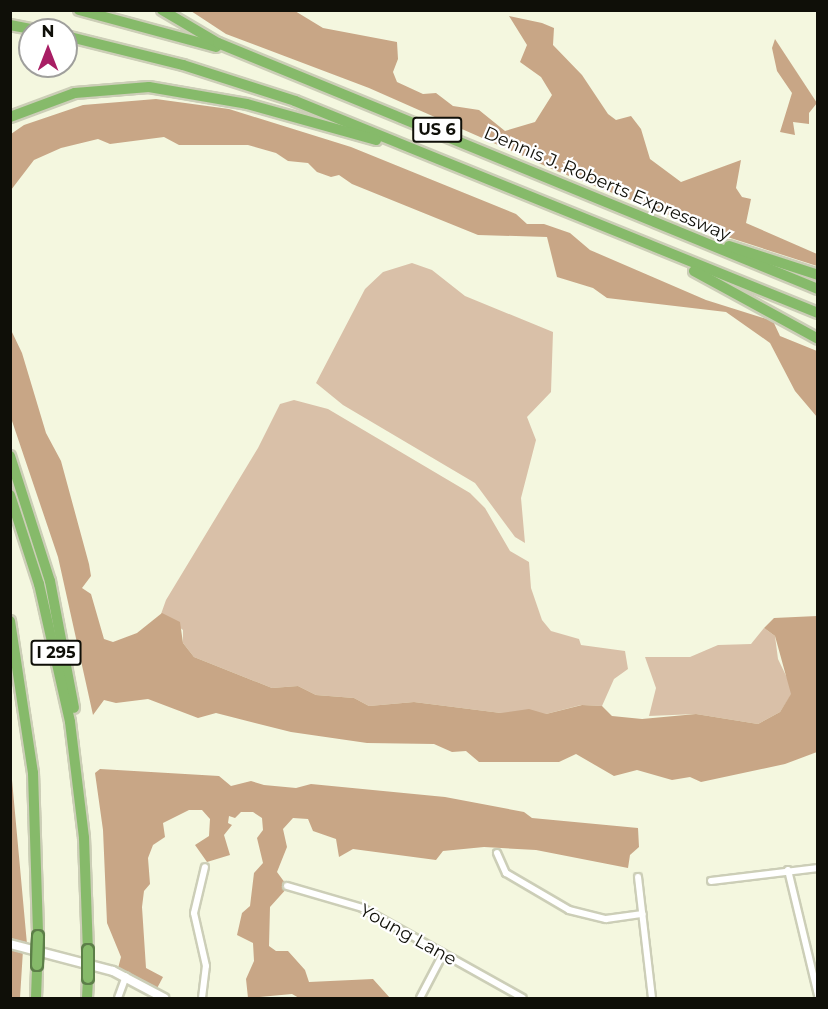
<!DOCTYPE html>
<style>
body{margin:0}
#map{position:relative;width:828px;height:1009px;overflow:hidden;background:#f4f7df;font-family:Montserrat,sans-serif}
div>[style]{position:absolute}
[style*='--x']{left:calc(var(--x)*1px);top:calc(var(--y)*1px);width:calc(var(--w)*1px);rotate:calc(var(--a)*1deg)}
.green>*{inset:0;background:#d9c0a8}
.forest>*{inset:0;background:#c8a686}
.stream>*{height:2px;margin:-1px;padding:0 1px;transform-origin:1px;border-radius:1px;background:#a6d3b8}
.roads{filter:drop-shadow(2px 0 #ccceb7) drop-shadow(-2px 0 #ccceb7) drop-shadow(0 2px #ccceb7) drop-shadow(0 -2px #ccceb7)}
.street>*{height:6px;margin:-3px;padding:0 3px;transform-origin:3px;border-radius:3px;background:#fff}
.secondary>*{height:8px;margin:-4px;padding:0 4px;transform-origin:4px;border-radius:4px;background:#fff}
.highway>*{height:10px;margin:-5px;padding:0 5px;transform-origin:5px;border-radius:5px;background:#86ba6a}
.bridges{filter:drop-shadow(2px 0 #5c7e48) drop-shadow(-2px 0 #5c7e48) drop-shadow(0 2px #5c7e48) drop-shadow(0 -2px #5c7e48)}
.highway-bridge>*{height:10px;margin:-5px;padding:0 5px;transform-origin:5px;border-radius:5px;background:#86ba6a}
span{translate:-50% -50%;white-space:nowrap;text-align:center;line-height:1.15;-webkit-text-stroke:4.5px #fff;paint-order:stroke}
.shield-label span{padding:2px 4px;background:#fff;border:2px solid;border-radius:4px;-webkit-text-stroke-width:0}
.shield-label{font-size:16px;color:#0f0f08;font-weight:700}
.street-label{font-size:18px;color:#0f0f08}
.frame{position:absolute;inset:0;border:12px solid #0f0f08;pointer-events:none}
.north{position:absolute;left:18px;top:18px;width:60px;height:60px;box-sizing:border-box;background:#fff;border:2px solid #9f9f9c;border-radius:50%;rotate:0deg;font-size:16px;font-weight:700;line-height:24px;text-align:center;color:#0f0f08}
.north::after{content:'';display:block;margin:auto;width:21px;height:27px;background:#a81e64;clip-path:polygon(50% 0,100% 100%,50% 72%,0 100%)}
</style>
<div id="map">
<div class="green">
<div style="clip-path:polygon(412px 263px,432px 270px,465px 296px,553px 332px,551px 392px,527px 417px,536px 440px,521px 498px,525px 543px,515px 537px,475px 483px,343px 405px,316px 383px,365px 289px,383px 272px)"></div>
<div style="clip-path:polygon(294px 400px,328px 409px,470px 493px,485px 508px,510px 551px,529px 562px,531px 588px,542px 620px,551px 631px,579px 639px,581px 645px,625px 651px,628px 669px,614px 679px,602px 706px,581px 705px,546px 714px,501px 713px,414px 702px,369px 706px,354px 698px,316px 695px,298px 686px,272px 688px,194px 657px,183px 643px,183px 630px,161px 614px,166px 600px,258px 448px,280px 404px)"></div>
<div style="clip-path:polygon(764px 628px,775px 636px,778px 659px,791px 686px,791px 695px,780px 712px,758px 724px,696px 714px,649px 716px,656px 688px,645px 657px,690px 657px,718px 645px,751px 644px)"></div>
</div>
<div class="forest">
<div style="clip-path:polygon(191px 11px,295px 11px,323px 28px,397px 42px,398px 59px,393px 72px,397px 82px,423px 94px,436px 93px,453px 106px,479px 110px,505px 131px,535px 122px,552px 95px,541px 77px,520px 62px,527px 45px,509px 16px,542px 23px,554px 28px,553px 45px,582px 75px,608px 114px,616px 120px,631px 116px,641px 129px,650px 159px,681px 182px,741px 160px,736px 188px,742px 197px,751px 199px,746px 223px,817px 254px,817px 266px,715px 233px,559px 172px,369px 88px,226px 34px)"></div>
<div style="clip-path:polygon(775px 39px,817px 103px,809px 113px,809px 124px,793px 122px,795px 135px,780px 132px,792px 93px,777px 71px,772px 48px)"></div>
<div style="clip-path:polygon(156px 99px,229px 109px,351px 147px,516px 214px,527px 224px,544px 224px,570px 233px,590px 250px,706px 300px,773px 321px,780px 336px,817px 351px,817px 417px,795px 391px,770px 343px,726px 312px,607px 298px,593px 288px,557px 277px,547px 237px,478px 235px,352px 184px,339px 175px,331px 177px,317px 172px,308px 163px,288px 161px,276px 153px,248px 145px,179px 145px,164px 137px,110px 144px,98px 139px,61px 148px,34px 160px,11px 190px,11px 134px,24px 125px,83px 105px)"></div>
<div style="clip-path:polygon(11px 330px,22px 353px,46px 433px,61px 461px,89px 564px,91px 576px,82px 588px,91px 594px,104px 639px,113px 642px,137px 633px,162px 613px,180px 622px,183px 643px,194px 657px,272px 688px,298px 686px,316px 695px,354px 698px,369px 706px,414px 702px,501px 713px,529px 709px,546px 714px,582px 705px,602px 706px,612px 716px,642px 719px,696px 714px,758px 724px,780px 712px,791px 694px,775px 636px,764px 628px,774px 618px,817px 616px,817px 752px,785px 764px,701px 782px,690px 777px,672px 780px,637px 770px,614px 776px,576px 754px,559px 762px,479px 762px,466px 751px,452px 752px,434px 744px,367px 743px,291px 732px,216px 713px,198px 718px,148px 699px,116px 703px,104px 700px,93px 715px,58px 557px,11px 418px)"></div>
<div style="clip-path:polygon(10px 758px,27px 944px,23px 950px,20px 998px,10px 998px)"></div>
<div style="clip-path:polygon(100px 769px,219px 776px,231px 786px,251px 781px,264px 785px,296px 788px,311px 784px,445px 797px,524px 812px,532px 818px,638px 828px,639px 847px,630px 855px,628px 868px,536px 850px,484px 847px,443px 851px,436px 860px,353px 849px,339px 857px,336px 839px,313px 831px,308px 819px,293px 818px,283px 829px,287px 847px,277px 872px,288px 887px,270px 907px,269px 946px,276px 951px,288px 951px,305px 970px,309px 982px,373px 979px,390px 998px,299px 998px,292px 994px,248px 998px,246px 979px,254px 961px,253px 943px,237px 935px,242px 913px,250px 906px,254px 873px,263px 863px,257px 838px,263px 830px,262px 818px,253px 812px,241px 812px,235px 818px,229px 816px,228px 823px,232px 825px,224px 835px,230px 855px,207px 862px,195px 845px,209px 836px,210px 819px,202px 810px,189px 810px,163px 823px,165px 837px,153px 845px,148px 858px,150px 884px,144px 891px,142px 907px,146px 968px,163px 977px,154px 994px,117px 972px,121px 957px,107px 923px,103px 830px,95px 773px)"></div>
</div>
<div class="stream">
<div style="--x:10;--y:917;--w:1;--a:45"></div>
</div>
<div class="roads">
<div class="street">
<div style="--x:497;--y:853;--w:22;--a:66"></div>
<div style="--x:506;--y:873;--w:73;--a:30.4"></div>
<div style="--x:569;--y:910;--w:38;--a:14"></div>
<div style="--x:606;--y:919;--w:37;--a:-8"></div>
<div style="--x:788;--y:870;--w:129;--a:76.5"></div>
<div style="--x:638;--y:877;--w:122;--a:83.4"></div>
<div style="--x:711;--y:881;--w:108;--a:-6.9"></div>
<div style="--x:287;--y:886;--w:78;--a:16.3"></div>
<div style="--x:362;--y:908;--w:184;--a:29.2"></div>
<div style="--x:118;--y:998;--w:23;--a:-70"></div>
<div style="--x:202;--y:998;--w:32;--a:-83"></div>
<div style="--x:206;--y:966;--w:54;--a:-102.8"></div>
<div style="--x:194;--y:913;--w:47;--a:-76.6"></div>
<div style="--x:420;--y:998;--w:47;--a:-62.4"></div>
</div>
<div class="secondary">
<div style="--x:10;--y:944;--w:106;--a:14.7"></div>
<div style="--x:113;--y:971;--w:58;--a:27.9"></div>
</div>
<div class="highway">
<div style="--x:79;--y:10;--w:142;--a:15.1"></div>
<div style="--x:162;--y:10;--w:65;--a:30.5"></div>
<div style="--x:218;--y:43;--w:648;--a:22.29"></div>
<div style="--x:10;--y:25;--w:26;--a:11"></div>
<div style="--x:66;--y:36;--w:121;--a:13.9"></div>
<div style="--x:183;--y:65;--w:118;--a:17.8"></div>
<div style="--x:295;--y:101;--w:564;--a:22.07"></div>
<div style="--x:10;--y:117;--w:69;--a:-20.3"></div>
<div style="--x:75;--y:93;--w:74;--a:-4.6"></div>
<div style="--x:149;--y:87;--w:99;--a:9.8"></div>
<div style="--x:247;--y:104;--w:134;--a:15.6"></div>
<div style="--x:729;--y:246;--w:94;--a:18"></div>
<div style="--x:694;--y:271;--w:141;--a:28.7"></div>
<div style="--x:10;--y:456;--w:131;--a:72.3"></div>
<div style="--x:50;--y:581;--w:129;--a:79.3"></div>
<div style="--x:10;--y:495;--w:94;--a:72"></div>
<div style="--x:39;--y:584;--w:141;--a:77.3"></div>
<div style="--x:70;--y:722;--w:117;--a:83.1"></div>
<div style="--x:84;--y:838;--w:112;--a:88"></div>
<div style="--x:10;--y:621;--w:154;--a:81.4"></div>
<div style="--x:33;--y:773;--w:163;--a:88.2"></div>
<div style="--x:36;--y:998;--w:33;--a:-88"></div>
<div style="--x:87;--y:998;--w:20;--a:-87"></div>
</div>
</div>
<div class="bridges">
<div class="highway-bridge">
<div style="--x:37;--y:965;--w:29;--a:-88"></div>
<div style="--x:88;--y:978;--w:28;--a:-90"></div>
</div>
</div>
<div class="shield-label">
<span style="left:437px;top:130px">US 6</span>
<span style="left:56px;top:653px">I 295</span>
</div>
<div class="street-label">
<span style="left:607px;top:184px;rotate:23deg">Dennis J. Roberts Expressway</span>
<span style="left:408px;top:935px;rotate:29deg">Young Lane</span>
</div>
<div class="frame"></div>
<div class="north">N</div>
</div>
